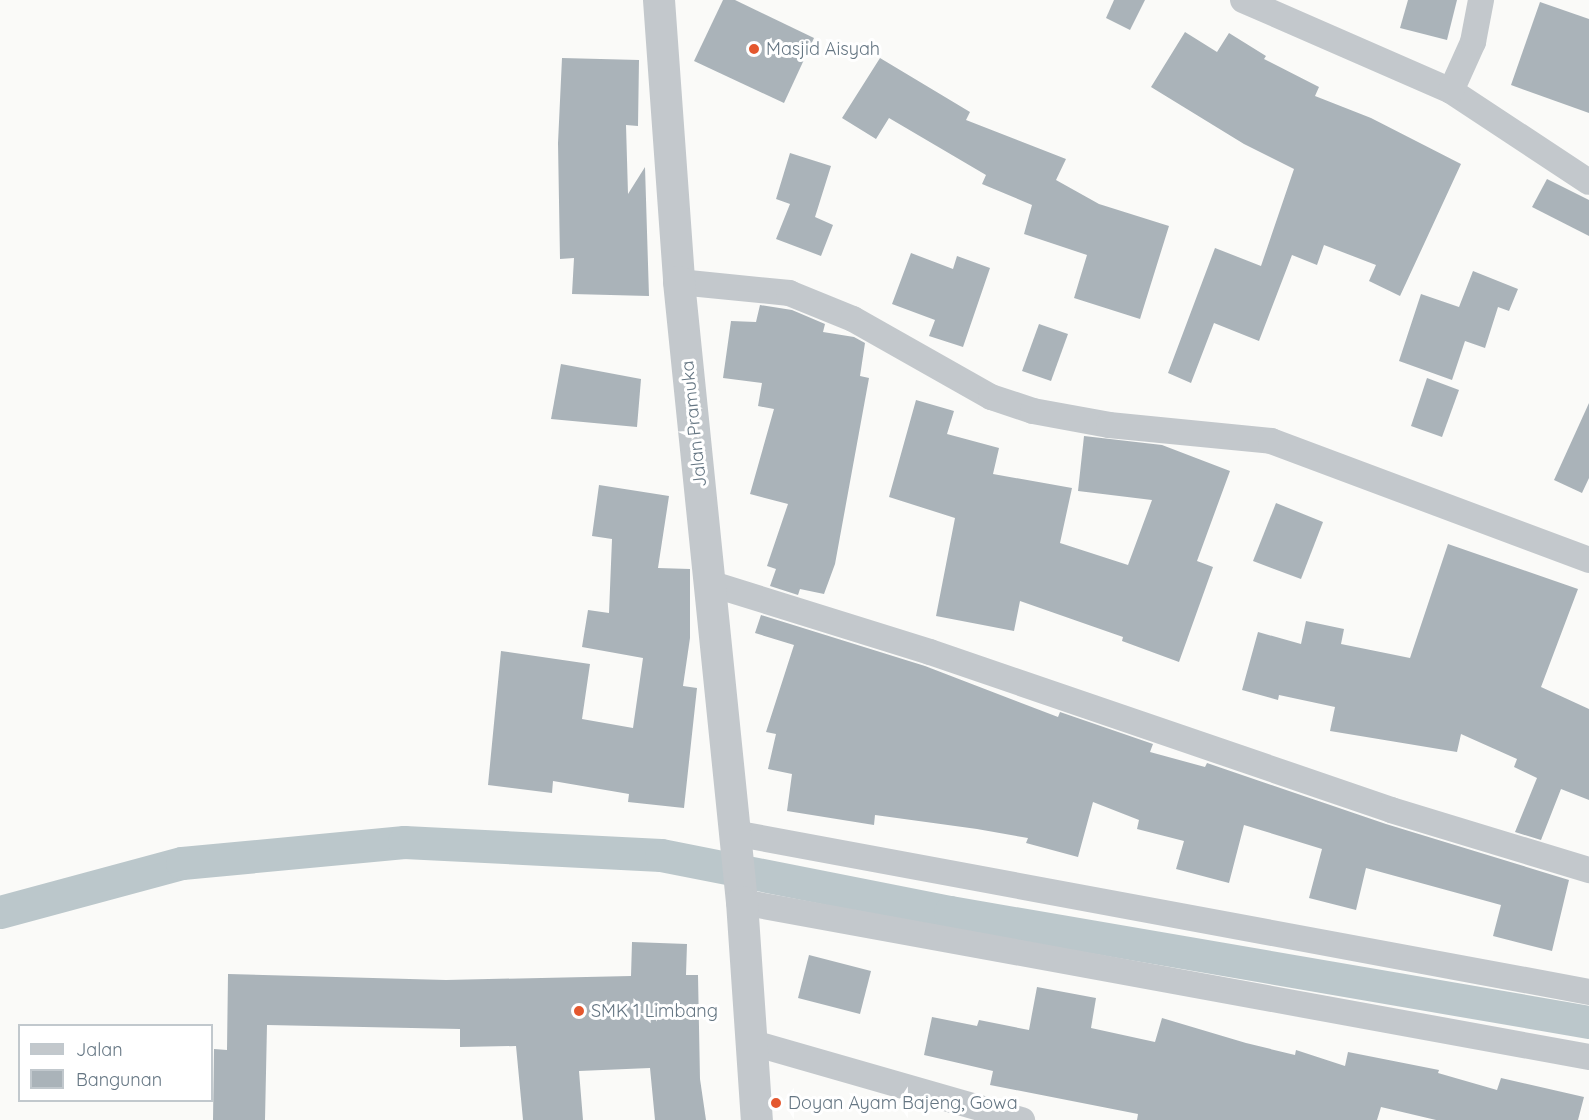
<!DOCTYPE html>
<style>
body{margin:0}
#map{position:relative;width:1589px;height:1120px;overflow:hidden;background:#fafaf8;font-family:Quicksand,sans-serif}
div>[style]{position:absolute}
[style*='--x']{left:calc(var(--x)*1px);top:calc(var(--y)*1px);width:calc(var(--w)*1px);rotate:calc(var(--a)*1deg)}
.canal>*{height:33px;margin:-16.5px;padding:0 16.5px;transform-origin:16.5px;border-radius:16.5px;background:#bbc7cb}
.building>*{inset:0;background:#aab3b9}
.minor>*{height:26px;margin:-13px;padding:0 13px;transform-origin:13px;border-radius:13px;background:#c3c8cc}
.tertiary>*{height:32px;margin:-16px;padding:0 16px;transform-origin:16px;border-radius:16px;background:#c3c8cc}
.dots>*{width:16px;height:16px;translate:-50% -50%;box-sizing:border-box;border:3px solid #fff;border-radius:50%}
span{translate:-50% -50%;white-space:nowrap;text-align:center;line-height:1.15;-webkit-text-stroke:6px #fff;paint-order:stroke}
.poi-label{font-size:18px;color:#657683}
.left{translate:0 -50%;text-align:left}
.street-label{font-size:18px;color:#657683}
.legend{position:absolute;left:18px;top:1024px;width:195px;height:78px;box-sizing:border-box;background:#fff;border:2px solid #c1c8cd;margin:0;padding:8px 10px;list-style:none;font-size:18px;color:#657683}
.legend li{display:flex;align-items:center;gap:12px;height:30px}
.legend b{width:30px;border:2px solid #c1c8cd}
</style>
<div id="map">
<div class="canal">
<div style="--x:0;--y:912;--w:188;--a:-15.1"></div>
<div style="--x:182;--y:863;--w:223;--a:-5.4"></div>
<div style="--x:404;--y:842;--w:257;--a:2.9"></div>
<div style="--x:661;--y:855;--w:295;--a:11.2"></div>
<div style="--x:950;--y:912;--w:648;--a:9.77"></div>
</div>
<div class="building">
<div style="clip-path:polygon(723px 0,735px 0,814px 38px,784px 103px,694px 61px)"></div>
<div style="clip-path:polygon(1114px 0,1145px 0,1130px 30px,1106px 18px)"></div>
<div style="clip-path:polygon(1408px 0,1457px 0,1447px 40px,1400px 28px)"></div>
<div style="clip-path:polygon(1540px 2px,1589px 19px,1589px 113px,1511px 85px)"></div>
<div style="clip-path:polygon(1185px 32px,1217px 52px,1229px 33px,1266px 56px,1264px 59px,1319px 87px,1315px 96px,1371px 118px,1461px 164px,1400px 296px,1369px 281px,1376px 265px,1324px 245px,1317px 265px,1292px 255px,1259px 341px,1214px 323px,1191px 383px,1168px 373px,1215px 248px,1261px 266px,1294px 169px,1244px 144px,1151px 87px)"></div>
<div style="clip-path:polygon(562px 58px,639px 60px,638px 126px,626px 125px,628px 194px,645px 167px,649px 296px,572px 294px,574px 258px,560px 259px,558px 143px)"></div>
<div style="clip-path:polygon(880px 58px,970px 112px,966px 120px,1066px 159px,1056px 180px,1099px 204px,1169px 226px,1140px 319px,1074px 298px,1087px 255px,1024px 234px,1032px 205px,982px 184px,986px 175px,889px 118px,876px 139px,842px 118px)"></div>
<div style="clip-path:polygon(790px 153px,831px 166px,815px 217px,833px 225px,821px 256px,776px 239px,790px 204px,776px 199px)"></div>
<div style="clip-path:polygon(1547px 179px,1589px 200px,1589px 236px,1532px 207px)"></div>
<div style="clip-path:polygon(911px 253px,953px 269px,957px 256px,990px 268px,963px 347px,929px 336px,935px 320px,892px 304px)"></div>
<div style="clip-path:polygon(1473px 271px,1518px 289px,1509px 311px,1498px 307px,1485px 348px,1465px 341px,1452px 380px,1399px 361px,1421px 294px,1459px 307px)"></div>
<div style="clip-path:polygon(760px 305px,792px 310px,825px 324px,823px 332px,854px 337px,865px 343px,860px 376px,869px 378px,835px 564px,824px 594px,800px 589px,798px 595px,770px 586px,776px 569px,767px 566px,788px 504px,750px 494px,774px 409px,758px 406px,762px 383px,723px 378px,731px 321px,756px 322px)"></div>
<div style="clip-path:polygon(1039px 324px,1068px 334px,1051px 381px,1022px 371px)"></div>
<div style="clip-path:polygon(561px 364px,641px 379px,637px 427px,551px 419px)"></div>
<div style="clip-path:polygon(1427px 378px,1459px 390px,1442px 437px,1411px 426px)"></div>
<div style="clip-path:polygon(916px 400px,954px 411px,947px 434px,999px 448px,993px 474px,1072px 488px,1060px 543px,1128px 565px,1152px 500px,1078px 491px,1084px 436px,1162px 445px,1230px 471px,1197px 561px,1213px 567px,1179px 662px,1122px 641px,1123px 637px,1020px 601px,1014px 631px,936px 616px,955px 518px,889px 497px)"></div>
<div style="clip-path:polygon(1589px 403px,1589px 478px,1582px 493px,1554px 480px)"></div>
<div style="clip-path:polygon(599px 485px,669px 496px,658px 568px,690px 569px,690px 638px,683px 686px,697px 688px,684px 808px,628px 802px,629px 794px,553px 781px,552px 793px,488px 785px,501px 651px,590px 664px,582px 719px,633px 728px,643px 658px,582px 647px,588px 610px,609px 613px,612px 539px,592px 536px)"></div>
<div style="clip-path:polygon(1276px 503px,1323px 522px,1301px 579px,1253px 561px)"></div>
<div style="clip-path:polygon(1448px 544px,1578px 589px,1541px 687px,1589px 709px,1589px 800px,1561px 789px,1541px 840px,1515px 832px,1537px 778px,1514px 767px,1517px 759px,1461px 734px,1457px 752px,1330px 731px,1335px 707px,1279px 695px,1278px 700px,1242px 690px,1258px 632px,1301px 644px,1306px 621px,1344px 629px,1341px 644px,1410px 658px)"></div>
<div style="clip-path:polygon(761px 615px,925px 666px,1058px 717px,1060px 712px,1153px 744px,1150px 752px,1205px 767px,1207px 763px,1386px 824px,1569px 880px,1552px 951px,1493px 936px,1501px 905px,1366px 868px,1356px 910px,1309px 898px,1322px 849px,1244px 825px,1229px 883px,1176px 869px,1184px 841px,1137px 829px,1139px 820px,1093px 802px,1078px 857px,1026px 843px,1028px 838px,977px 829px,875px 815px,874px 825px,787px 811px,792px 774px,768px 769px,776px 734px,766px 732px,794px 645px,755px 633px)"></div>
<div style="clip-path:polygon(632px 942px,687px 944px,686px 975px,698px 975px,700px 1079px,706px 1120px,655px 1120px,650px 1068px,579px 1071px,583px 1120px,523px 1120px,516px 1046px,460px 1047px,460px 1029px,267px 1025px,265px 1120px,213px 1120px,214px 1049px,227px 1050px,228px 974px,446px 980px,631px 976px)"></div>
<div style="clip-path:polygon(809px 955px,871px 971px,860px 1014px,798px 998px)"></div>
<div style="clip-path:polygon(1037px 987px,1096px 998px,1091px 1028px,1155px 1042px,1162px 1018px,1246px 1043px,1295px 1055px,1296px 1050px,1345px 1066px,1348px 1052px,1439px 1070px,1438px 1073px,1497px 1090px,1501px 1078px,1584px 1097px,1578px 1120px,1436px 1120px,1381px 1107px,1377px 1120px,1137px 1120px,1138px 1114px,990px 1085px,993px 1071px,924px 1055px,932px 1017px,977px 1026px,979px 1020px,1029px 1030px)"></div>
</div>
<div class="minor">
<div style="--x:1243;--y:0;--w:227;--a:23.6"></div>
<div style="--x:1451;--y:91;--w:165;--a:33.4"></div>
<div style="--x:1451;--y:91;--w:54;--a:-65.8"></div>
<div style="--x:1473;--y:42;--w:43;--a:-79.2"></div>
<div style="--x:679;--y:282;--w:111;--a:5.7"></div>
<div style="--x:789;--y:293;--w:69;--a:22.1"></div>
<div style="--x:853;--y:319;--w:159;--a:29.5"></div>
<div style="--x:991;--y:397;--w:44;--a:18.4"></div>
<div style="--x:1033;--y:411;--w:77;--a:10.4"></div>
<div style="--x:1109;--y:425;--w:163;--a:5.6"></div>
<div style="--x:1271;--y:441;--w:340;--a:20.5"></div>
<div style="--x:712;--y:584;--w:228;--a:17.3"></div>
<div style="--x:930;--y:652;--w:487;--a:18.9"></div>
<div style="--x:1391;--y:810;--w:207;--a:16.9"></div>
<div style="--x:734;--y:833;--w:870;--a:10.53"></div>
<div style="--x:742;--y:902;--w:861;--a:10.37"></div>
<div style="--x:753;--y:1043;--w:280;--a:16"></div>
</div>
<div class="tertiary">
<div style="--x:659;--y:0;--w:283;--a:85.9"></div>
<div style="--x:679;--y:282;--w:623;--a:84.2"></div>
<div style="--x:742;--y:902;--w:219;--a:86.1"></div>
</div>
<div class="dots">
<div style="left:754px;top:49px;background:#e4572e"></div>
<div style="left:579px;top:1011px;background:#e4572e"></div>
<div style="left:776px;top:1103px;background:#e4572e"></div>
</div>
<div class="poi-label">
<span class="left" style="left:766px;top:49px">Masjid Aisyah</span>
<span class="left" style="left:591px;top:1011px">SMK 1 Limbang</span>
<span class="left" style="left:788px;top:1103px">Doyan Ayam Bajeng, Gowa</span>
</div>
<div class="street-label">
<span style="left:694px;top:424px;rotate:-96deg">Jalan Pramuka</span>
</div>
<ul class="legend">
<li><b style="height:8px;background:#c3c8cc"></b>Jalan</li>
<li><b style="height:16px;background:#aab3b9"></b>Bangunan</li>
</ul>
</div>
